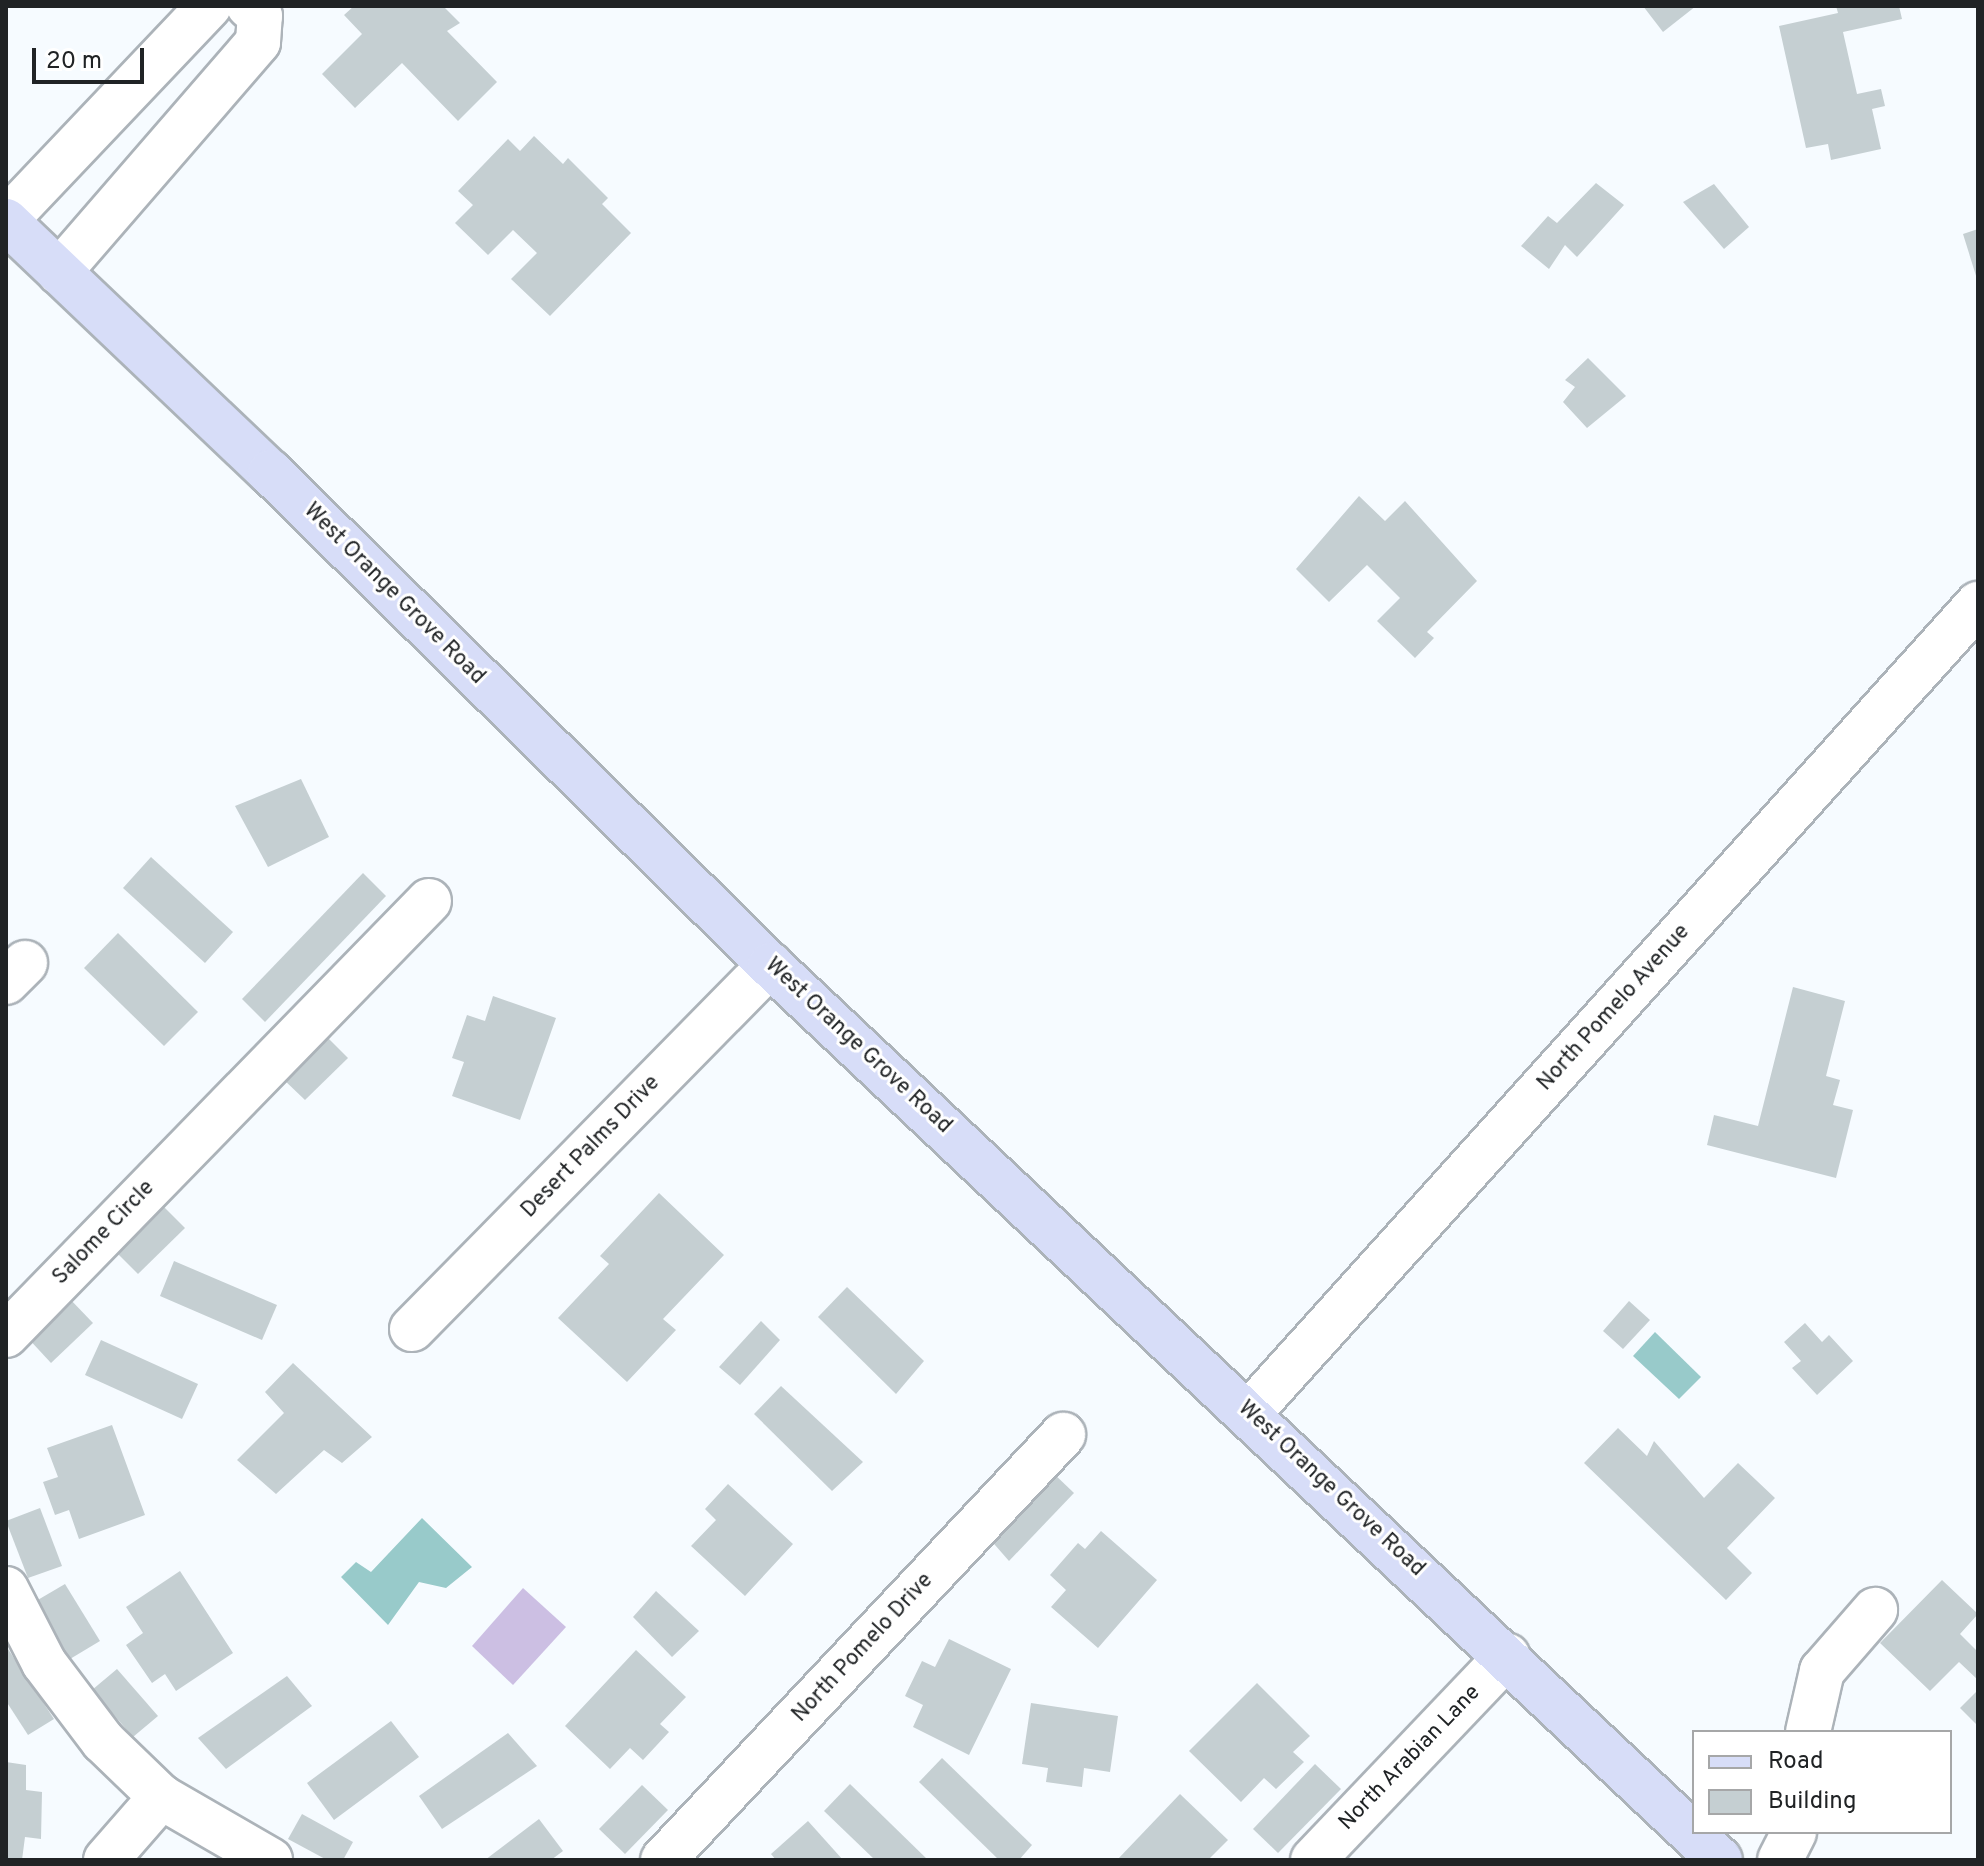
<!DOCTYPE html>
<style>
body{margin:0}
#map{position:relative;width:1984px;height:1866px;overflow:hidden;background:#f6fbff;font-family:Overpass,sans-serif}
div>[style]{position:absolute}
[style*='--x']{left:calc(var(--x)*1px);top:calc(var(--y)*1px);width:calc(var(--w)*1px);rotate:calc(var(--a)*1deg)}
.green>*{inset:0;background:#ccbfe3}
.water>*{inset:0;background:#98caca}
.building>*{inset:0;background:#c5cfd2}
.roads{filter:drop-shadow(2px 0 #acb3b9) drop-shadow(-2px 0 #acb3b9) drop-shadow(0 2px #acb3b9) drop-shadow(0 -2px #acb3b9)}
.minor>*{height:44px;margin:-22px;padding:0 22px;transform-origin:22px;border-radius:22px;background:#fff}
.major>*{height:44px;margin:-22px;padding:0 22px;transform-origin:22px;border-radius:22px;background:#d7ddf8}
span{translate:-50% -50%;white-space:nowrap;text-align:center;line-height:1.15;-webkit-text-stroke:6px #fff;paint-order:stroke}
.street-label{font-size:22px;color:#202325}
.frame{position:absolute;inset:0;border:8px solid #202325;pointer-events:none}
.legend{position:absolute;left:1692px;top:1730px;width:260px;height:104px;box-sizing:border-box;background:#fff;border:2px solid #a6a7a8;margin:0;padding:10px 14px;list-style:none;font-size:24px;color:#202325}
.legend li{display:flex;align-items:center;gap:16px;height:40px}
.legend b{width:40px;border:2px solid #a6a7a8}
.scale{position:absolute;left:32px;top:48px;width:112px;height:36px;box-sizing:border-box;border:4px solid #202325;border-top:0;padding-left:10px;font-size:24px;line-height:28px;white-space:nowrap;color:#202325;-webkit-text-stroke:6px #fff;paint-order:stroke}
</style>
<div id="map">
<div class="green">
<div style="clip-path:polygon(523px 1588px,566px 1627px,513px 1685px,472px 1646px)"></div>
</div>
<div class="water">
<div style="clip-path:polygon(1655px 1332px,1701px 1377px,1679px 1399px,1633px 1356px)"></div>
<div style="clip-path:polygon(422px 1518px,472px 1567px,446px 1588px,419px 1582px,388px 1625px,341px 1577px,356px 1562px,371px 1572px)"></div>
</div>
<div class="building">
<div style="clip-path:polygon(354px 6px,443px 6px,460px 23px,447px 31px,497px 82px,458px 121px,402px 63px,355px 108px,322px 74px,362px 34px,344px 15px)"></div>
<div style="clip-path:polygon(1643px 6px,1696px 6px,1663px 32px)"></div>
<div style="clip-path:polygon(1836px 6px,1899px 6px,1902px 19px,1843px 32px,1857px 94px,1881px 89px,1885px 106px,1872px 109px,1881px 149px,1831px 160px,1828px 144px,1806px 148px,1779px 26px,1838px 13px)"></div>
<div style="clip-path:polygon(534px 136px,563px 164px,568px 158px,608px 198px,602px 204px,631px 233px,550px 316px,511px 279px,537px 253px,513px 230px,488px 255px,455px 223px,473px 205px,458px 191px,508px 139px,520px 151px)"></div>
<div style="clip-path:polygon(1596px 183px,1624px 205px,1577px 257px,1565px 245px,1549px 269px,1521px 246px,1548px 216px,1557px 223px)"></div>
<div style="clip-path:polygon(1714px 184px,1749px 227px,1724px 249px,1683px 202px)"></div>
<div style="clip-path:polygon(1978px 229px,1978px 279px,1977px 279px,1963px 234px)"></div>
<div style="clip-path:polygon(1588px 358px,1626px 396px,1587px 428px,1563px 402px,1575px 387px,1565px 380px)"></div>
<div style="clip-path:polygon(1359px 496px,1385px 521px,1405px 501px,1477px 581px,1427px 632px,1434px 638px,1415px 658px,1377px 621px,1400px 598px,1367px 565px,1329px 602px,1296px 569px)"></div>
<div style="clip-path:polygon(301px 779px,329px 837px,268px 867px,235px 806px)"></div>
<div style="clip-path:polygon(151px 857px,233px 932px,205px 963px,123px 888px)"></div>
<div style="clip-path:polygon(363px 873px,386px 896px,265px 1022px,242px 999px)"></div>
<div style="clip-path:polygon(118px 933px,198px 1012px,164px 1046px,84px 968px)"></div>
<div style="clip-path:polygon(1793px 987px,1845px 1001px,1826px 1076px,1840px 1080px,1833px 1105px,1853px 1110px,1836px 1178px,1707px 1145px,1714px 1115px,1758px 1126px)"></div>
<div style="clip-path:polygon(493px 996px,556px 1018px,520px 1120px,452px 1096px,464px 1062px,452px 1058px,467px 1015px,485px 1021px)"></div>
<div style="clip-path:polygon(325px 1035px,348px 1058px,305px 1100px,282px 1078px)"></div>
<div style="clip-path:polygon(659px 1193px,724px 1255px,663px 1319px,676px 1330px,627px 1382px,558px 1318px,609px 1264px,600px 1256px)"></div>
<div style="clip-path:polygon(162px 1205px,185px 1228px,138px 1274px,115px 1251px)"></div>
<div style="clip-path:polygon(174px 1261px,277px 1305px,262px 1340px,160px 1296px)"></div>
<div style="clip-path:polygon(847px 1287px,924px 1361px,896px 1394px,818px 1317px)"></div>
<div style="clip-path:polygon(68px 1297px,93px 1323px,51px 1363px,26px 1336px)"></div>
<div style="clip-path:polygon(1629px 1301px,1650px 1320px,1623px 1349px,1603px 1331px)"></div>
<div style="clip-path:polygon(761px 1321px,780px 1340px,740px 1385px,719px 1367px)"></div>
<div style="clip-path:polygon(1805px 1323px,1822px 1342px,1829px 1335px,1853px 1361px,1817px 1395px,1792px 1368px,1801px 1361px,1784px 1342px)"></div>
<div style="clip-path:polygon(101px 1340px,198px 1384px,182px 1419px,85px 1375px)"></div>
<div style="clip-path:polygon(293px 1363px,372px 1437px,342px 1463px,324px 1450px,276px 1494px,237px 1460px,284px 1413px,265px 1392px)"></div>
<div style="clip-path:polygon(781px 1386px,863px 1462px,832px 1491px,754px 1414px)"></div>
<div style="clip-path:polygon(112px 1425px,145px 1515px,79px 1539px,69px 1510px,55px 1515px,43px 1482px,58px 1477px,47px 1448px)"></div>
<div style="clip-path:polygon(1618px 1428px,1647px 1456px,1654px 1441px,1704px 1498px,1738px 1463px,1775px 1498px,1727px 1548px,1752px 1573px,1726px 1600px,1584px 1463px)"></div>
<div style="clip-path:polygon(1051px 1471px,1074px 1493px,1009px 1561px,988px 1537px)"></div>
<div style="clip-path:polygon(728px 1484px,793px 1544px,745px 1596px,691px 1546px,716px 1520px,705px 1509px)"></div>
<div style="clip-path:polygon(40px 1508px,62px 1566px,28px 1578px,6px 1521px)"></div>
<div style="clip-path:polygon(1101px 1531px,1157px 1580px,1098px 1648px,1051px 1607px,1066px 1590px,1050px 1575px,1078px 1543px,1085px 1549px)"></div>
<div style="clip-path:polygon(180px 1571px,233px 1653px,176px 1691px,165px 1674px,152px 1683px,126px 1645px,143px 1633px,126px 1607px)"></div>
<div style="clip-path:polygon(1942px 1580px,1978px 1614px,1960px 1634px,1978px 1652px,1978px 1680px,1959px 1662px,1930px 1691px,1880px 1643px)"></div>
<div style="clip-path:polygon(65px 1584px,100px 1641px,70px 1659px,36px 1601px)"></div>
<div style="clip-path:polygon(656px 1591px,699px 1631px,672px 1657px,633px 1617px)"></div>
<div style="clip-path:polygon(949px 1639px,1011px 1669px,969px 1755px,913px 1727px,923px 1705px,905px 1696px,922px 1661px,935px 1667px)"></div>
<div style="clip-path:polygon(6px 1646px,54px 1719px,28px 1735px,6px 1701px)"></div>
<div style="clip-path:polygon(636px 1650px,686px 1697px,660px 1724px,669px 1732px,643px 1760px,630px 1748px,610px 1769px,565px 1726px)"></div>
<div style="clip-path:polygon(117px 1669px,158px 1716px,133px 1737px,92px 1690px)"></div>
<div style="clip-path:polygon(287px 1676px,312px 1706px,226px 1769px,198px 1738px)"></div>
<div style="clip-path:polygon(1257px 1683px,1310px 1736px,1293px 1752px,1304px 1762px,1276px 1789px,1264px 1778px,1241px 1802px,1189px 1751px)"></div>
<div style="clip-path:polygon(1978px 1690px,1978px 1726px,1960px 1708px)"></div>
<div style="clip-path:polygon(1031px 1703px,1118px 1716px,1110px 1772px,1084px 1768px,1082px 1787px,1046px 1782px,1048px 1768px,1022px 1764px)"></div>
<div style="clip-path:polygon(391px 1721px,419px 1757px,334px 1820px,307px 1783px)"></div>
<div style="clip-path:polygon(508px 1733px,537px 1766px,442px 1829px,419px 1796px)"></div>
<div style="clip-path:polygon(942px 1758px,1032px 1845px,1019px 1860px,999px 1860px,919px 1782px)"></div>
<div style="clip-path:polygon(6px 1762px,26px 1765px,26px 1790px,42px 1792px,41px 1839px,25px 1837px,22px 1860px,6px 1860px)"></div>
<div style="clip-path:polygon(1315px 1764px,1341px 1789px,1278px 1853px,1253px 1829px)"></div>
<div style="clip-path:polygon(850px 1784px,928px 1860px,875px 1860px,824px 1811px)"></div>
<div style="clip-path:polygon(642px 1785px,668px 1810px,625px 1854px,599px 1829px)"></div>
<div style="clip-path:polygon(1180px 1794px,1228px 1840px,1208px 1860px,1117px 1860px)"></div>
<div style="clip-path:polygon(302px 1814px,353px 1842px,343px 1860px,327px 1860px,288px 1839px)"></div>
<div style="clip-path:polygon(539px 1819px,563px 1851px,551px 1860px,485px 1860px)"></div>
<div style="clip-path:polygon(808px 1821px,843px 1860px,776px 1860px,771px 1854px)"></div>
</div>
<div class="roads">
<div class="minor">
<div style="--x:6;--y:220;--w:295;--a:-46.5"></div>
<div style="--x:59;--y:272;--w:304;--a:-49.1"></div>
<div style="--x:258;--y:42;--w:26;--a:-86"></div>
<div style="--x:260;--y:16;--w:15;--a:-138"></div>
<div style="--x:6;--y:982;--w:27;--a:-45"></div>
<div style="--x:412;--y:1329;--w:511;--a:-45.48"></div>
<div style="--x:6;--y:1335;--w:606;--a:-45.74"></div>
<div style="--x:1250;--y:1412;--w:1088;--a:-47.98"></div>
<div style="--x:6;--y:1589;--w:83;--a:62.8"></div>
<div style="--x:44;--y:1663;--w:98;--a:52.9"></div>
<div style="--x:103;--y:1741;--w:81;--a:44"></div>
<div style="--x:161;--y:1797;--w:126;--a:30"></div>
<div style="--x:1808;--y:1732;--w:63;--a:-77.1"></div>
<div style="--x:1822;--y:1671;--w:81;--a:-49"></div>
<div style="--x:106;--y:1860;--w:84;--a:-48.9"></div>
<div style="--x:663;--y:1860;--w:584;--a:-46.74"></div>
<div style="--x:1313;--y:1860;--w:282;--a:-46.4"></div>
<div style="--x:1780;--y:1860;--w:31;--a:-63"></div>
</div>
<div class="major">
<div style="--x:6;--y:221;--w:364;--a:43.6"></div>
<div style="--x:270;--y:472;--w:702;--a:44.6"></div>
<div style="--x:770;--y:965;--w:1305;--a:43.29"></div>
</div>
</div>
<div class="street-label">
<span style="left:394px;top:594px;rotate:45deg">West Orange Grove Road</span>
<span style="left:1614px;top:1008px;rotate:-48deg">North Pomelo Avenue</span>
<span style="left:858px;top:1046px;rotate:43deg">West Orange Grove Road</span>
<span style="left:591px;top:1147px;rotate:-46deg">Desert Palms Drive</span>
<span style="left:104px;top:1233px;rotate:-46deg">Salome Circle</span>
<span style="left:1331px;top:1489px;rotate:43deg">West Orange Grove Road</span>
<span style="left:863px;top:1648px;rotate:-47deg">North Pomelo Drive</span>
<span style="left:1410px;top:1758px;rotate:-46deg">North Arabian Lane</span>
</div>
<div class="frame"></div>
<ul class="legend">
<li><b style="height:10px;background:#d7ddf8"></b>Road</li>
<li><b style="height:22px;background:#c5cfd2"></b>Building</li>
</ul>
<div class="scale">20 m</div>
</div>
